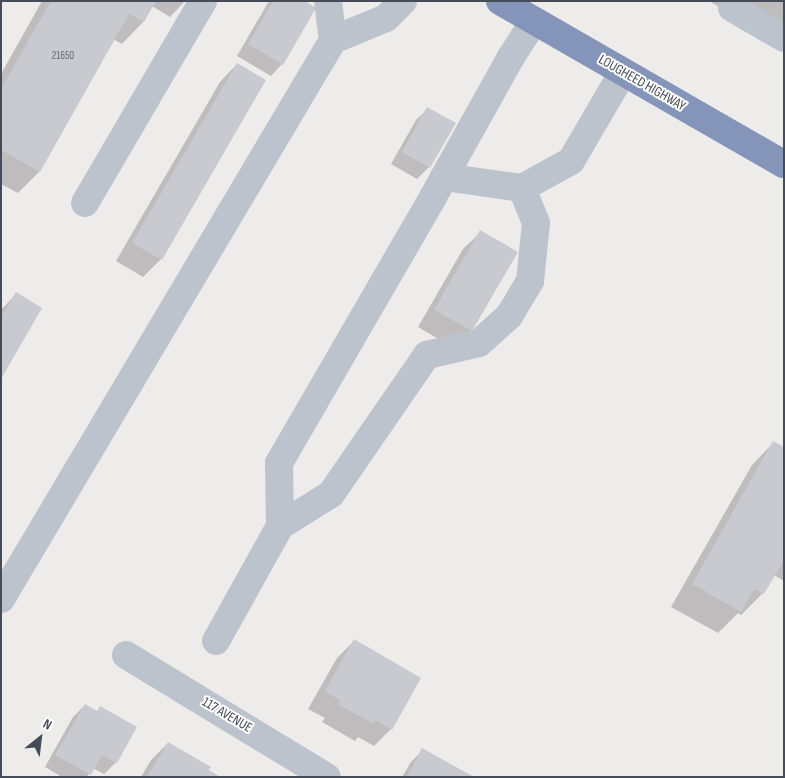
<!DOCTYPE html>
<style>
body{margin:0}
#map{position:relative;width:785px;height:778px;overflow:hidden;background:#eeebeb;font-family:"Sofia Sans Condensed",sans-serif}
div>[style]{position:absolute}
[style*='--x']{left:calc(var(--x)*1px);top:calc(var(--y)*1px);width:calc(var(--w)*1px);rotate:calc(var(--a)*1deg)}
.shadow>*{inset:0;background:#0003}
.building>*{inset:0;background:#c9c9d0}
.minor>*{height:28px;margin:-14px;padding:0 14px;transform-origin:14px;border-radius:14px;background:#bdc3cd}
.highway>*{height:28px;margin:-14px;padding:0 14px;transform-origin:14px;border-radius:14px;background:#8495b9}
span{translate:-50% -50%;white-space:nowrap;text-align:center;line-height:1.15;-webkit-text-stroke:4px #fff;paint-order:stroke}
.number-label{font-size:11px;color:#666a75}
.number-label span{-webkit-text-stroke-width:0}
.street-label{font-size:14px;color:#454b57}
.frame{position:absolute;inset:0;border:2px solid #454b57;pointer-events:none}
.north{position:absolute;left:15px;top:713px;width:50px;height:50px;-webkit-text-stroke:4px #fff;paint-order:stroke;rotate:29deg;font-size:14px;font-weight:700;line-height:20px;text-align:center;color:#454b57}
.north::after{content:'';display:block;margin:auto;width:18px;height:22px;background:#454b57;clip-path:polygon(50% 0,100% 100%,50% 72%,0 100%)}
</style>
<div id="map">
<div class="shadow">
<div style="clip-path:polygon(42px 1px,185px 1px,170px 17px,152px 6px,143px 22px,122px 44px,113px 39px,39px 172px,18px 193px,1px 184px,1px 74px)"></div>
<div style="clip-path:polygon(269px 1px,303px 1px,282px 64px,271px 76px,237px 56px)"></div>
<div style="clip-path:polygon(709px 1px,784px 1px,784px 38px,768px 35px)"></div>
<div style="clip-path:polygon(237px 64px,264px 80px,161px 259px,143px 277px,116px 261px,220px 82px)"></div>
<div style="clip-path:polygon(428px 109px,429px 167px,417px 179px,391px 164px,416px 120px)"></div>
<div style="clip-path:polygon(481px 232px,516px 252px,471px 331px,454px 348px,418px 327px,463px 249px)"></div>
<div style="clip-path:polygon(16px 294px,1px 377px,1px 310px)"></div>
<div style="clip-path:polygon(773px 443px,784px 449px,784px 581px,774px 575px,763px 593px,741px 615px,738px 613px,718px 633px,671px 607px,752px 465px)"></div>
<div style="clip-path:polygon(354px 641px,391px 729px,374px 746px,358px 737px,355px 741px,322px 722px,325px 718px,308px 709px,337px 658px)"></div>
<div style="clip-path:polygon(85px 705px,96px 712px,101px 707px,116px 762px,104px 774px,93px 768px,87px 777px,62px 777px,45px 767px,73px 717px)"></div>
<div style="clip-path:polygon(168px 743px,208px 771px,218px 777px,141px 777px,151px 760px)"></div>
<div style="clip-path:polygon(423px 750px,471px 777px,402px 777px,411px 762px)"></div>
</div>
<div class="building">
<div style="clip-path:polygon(51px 1px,156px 1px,144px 22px,129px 14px,40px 172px,1px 150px,1px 89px)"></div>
<div style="clip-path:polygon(273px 1px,305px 1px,316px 8px,283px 65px,248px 44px)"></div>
<div style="clip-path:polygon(237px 63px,266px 80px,162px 260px,132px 243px)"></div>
<div style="clip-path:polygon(427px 107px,456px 123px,430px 168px,402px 152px)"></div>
<div style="clip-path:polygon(480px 230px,518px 252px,472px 331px,434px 310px)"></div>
<div style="clip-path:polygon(16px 292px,42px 308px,1px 379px,1px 317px)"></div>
<div style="clip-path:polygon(773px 441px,784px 447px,784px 560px,764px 594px,754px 589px,741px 612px,692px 584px)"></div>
<div style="clip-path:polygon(354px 639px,421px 678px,392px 730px,375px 720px,373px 724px,338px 704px,341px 701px,325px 691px)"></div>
<div style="clip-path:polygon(85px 704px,97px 711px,100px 706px,137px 727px,117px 763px,102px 755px,91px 775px,55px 755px)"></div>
<div style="clip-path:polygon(168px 742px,211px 767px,209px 770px,220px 777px,147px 777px)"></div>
<div style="clip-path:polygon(422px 748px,474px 777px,407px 777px)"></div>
</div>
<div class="minor">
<div style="--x:328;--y:1;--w:39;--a:83"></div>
<div style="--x:333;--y:40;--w:57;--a:-22.5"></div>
<div style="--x:386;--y:18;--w:24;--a:-45"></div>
<div style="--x:732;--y:8;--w:60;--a:30"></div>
<div style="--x:444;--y:177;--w:79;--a:8"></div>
<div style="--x:522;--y:188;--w:56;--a:-28.9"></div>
<div style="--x:571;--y:161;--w:103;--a:-59.7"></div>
<div style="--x:85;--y:203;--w:234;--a:-59.7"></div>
<div style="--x:280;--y:526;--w:60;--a:-32.1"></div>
<div style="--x:331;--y:494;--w:169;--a:-55.4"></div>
<div style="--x:427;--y:355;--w:53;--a:-13"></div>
<div style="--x:479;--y:343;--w:40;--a:-42"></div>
<div style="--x:509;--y:316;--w:41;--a:-59"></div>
<div style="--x:530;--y:281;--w:58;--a:-84.1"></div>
<div style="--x:536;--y:223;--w:38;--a:-112"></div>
<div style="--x:1;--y:599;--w:650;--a:-59.29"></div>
<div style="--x:216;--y:641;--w:132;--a:-60.9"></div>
<div style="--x:280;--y:526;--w:63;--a:-90.9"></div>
<div style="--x:279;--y:463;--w:307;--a:-59.9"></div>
<div style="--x:433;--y:197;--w:160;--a:-60.9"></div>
<div style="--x:511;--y:57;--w:43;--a:-57.4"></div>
<div style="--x:126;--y:655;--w:235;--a:31.3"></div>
</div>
<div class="highway">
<div style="--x:500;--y:1;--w:327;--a:29.9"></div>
</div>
<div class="number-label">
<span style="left:63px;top:56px">21650</span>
</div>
<div class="street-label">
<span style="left:642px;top:83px;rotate:30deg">LOUGHEED HIGHWAY</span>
<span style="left:227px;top:715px;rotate:31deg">117 AVENUE</span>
</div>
<div class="frame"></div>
<div class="north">N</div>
</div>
